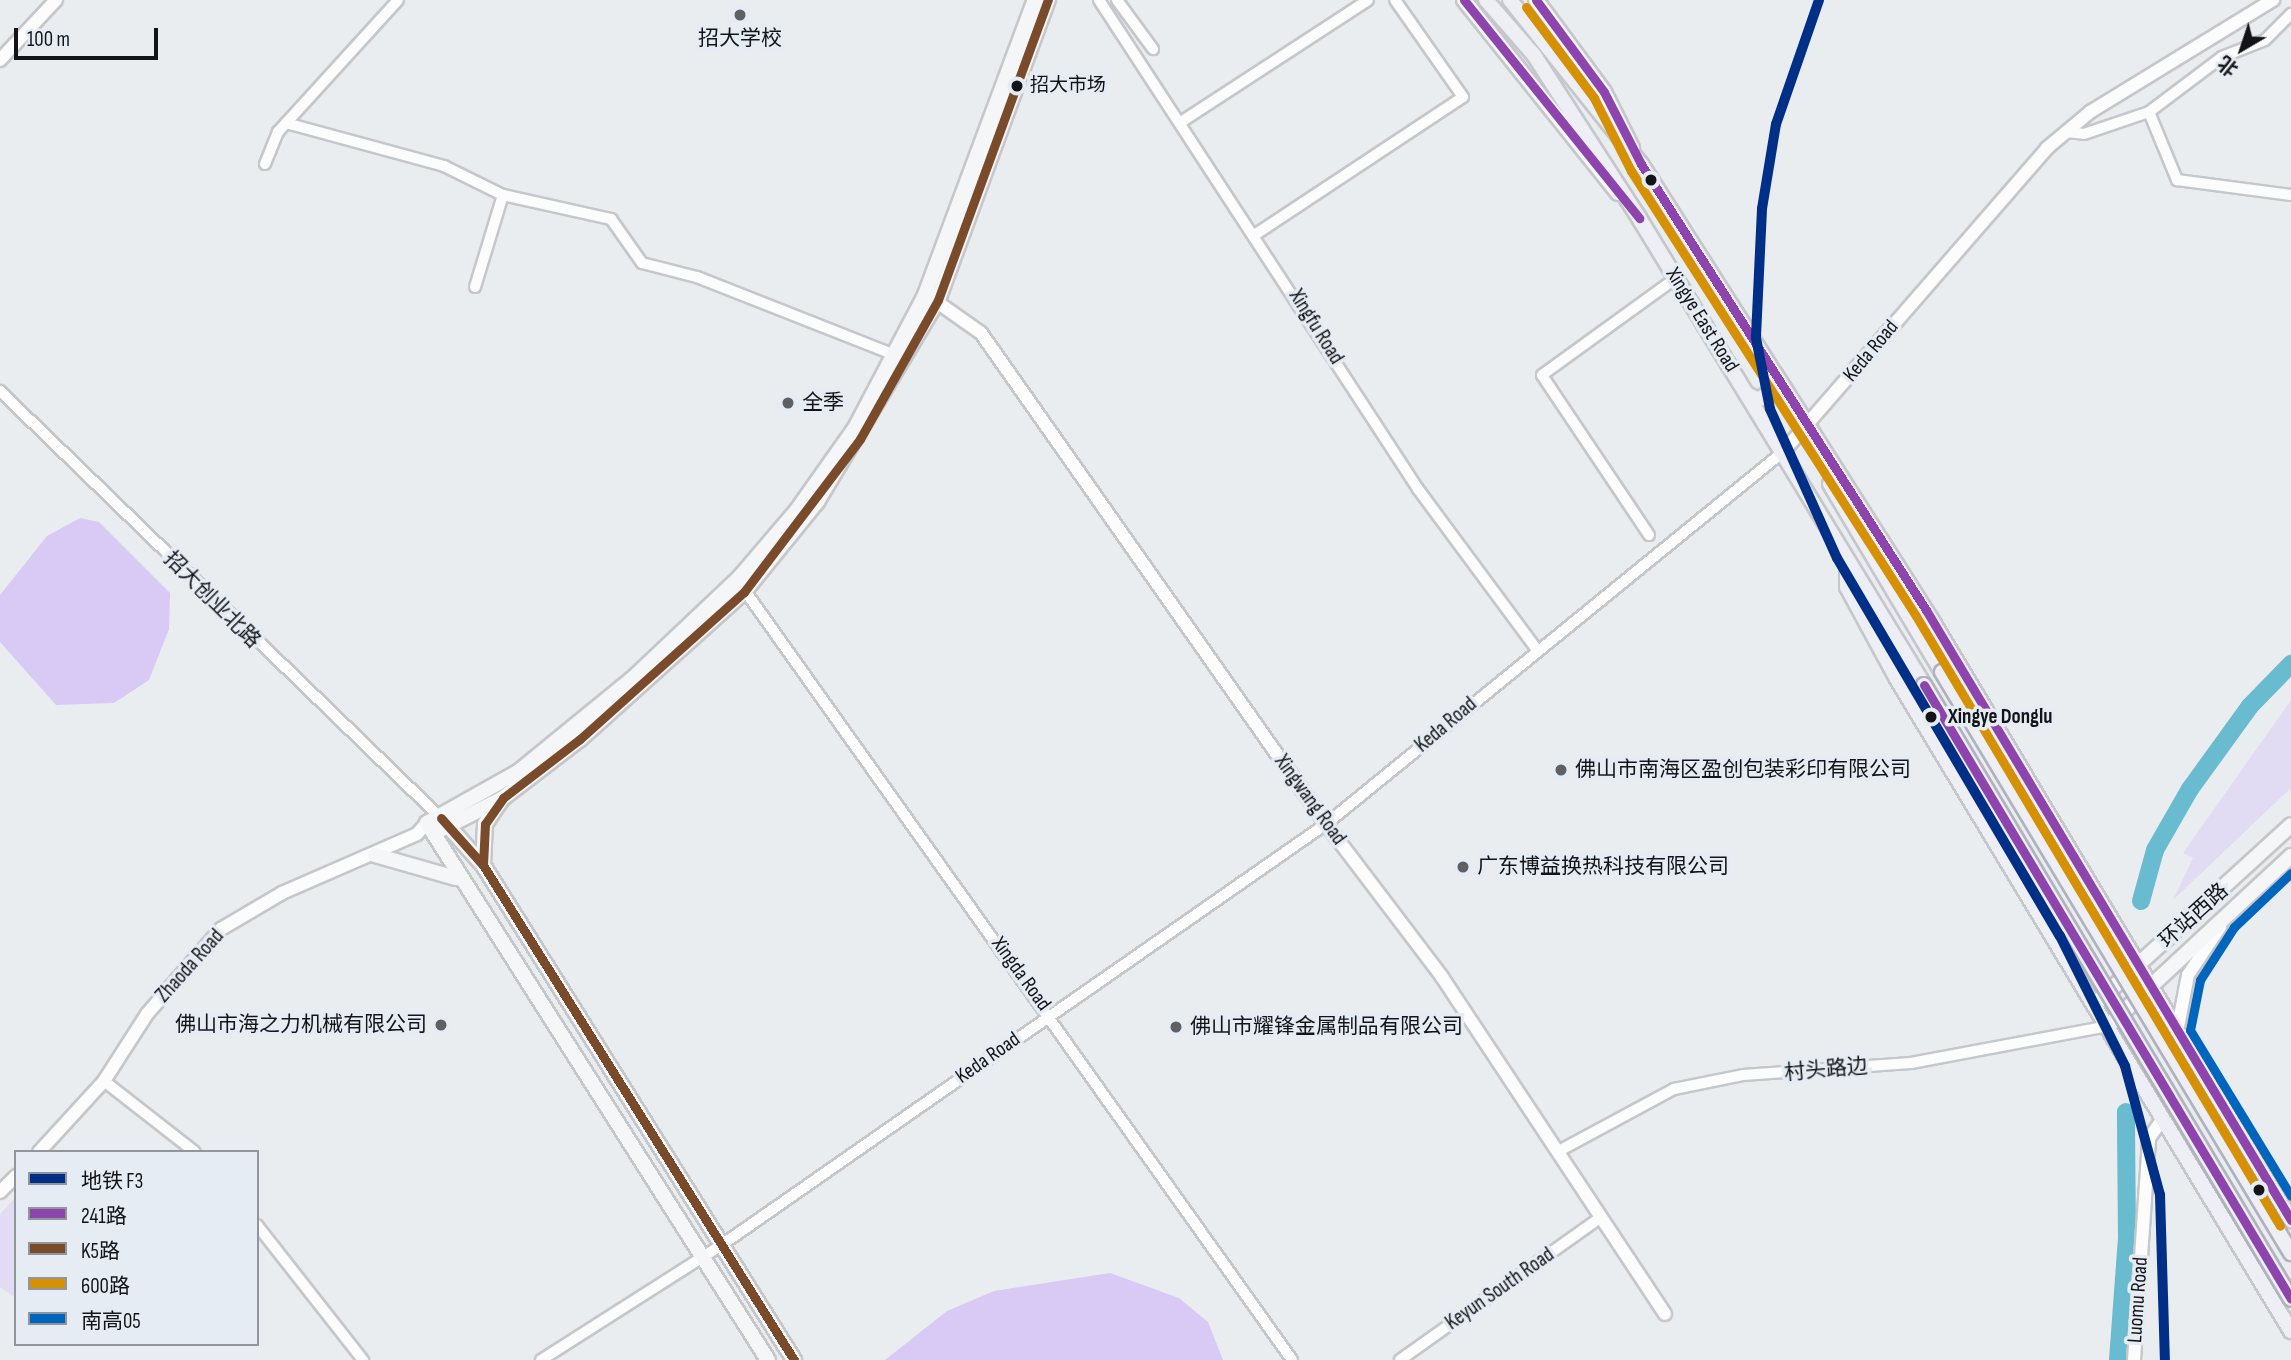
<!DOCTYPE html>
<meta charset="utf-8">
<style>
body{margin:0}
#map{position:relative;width:2291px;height:1360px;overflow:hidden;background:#eaedf0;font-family:"Sofia Sans Condensed","Noto Sans SC",sans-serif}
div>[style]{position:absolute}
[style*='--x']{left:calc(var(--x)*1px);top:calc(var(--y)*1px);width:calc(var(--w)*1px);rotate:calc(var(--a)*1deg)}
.green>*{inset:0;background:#e1dbf3}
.forest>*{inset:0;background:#d8caf4}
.river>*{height:18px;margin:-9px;padding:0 9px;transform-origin:9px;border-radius:9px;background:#69bccf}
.roads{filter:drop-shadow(2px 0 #c5c7ca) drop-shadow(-2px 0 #c5c7ca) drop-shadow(0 2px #c5c7ca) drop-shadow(0 -2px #c5c7ca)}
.minor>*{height:10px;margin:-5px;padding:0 5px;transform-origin:5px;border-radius:5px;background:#fcfcfd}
.tertiary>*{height:12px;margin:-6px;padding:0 6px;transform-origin:6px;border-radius:6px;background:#fcfcfd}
.secondary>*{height:14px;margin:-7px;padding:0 7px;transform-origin:7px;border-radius:7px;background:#f4f6f8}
.primary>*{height:14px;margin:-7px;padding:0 7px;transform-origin:7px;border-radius:7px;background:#edeff4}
.bridges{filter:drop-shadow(2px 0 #b0b2bd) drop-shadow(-2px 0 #b0b2bd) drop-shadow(0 2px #b0b2bd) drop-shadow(0 -2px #b0b2bd)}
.primary-bridge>*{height:14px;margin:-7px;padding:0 7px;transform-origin:7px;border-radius:7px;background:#edeff4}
.bus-1>*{height:9px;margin:-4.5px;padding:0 4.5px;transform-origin:4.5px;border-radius:4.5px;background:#8e44ad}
.bus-2>*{height:9px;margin:-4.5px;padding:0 4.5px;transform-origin:4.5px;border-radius:4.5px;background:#7a4b2a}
.bus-3>*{height:9px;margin:-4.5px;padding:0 4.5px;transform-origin:4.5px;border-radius:4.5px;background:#d59003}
.bus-4>*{height:9px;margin:-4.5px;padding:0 4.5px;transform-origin:4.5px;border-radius:4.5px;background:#0065bd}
.metro-1>*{height:10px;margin:-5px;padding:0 5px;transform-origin:5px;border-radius:5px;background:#002f87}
.dots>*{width:19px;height:19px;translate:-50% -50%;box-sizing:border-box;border:4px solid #e6ecf4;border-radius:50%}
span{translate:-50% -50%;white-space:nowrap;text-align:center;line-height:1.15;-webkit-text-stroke:7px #e6ecf4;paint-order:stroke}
.bus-label{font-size:19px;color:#131417}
.left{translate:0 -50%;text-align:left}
.poi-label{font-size:21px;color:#131417}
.right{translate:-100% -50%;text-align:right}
.street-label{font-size:21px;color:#131417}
.stop-label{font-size:21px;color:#131417;font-weight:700}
.legend{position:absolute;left:14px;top:1150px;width:245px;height:196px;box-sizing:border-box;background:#e6ecf4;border:2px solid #92969c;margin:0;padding:9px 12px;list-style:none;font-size:21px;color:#131417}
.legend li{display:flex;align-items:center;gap:14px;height:35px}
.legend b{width:35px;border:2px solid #92969c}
.north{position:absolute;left:2207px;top:14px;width:70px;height:70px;-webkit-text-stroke:5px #e6ecf4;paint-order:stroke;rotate:219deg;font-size:19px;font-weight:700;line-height:28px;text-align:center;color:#131417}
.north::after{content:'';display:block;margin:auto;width:24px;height:32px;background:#131417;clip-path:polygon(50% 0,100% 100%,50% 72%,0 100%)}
.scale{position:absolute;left:14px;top:28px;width:144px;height:32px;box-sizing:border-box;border:4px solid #131417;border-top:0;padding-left:9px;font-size:21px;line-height:24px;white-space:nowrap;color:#131417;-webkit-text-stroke:5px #e6ecf4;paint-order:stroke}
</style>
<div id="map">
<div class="green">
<div style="clip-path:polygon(2291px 700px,2291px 788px,2173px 900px,2193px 858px,2183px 853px)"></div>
<div style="clip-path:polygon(16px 1197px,16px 1298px,0 1287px,0 1214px)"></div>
</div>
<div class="forest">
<div style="clip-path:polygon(80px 518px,99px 522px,170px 593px,169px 629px,149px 680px,114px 703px,56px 705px,0 642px,0 595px,47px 536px)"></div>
<div style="clip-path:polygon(1110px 1273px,1179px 1298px,1208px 1322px,1223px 1360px,885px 1360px,947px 1311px,994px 1291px)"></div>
</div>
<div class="river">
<div style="--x:2141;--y:901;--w:53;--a:-74.6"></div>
<div style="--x:2155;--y:850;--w:70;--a:-60.2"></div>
<div style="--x:2190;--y:789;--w:102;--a:-54.1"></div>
<div style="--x:2250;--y:706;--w:59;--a:-45.7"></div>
<div style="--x:2118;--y:1360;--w:122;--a:-85.8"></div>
<div style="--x:2127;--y:1238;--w:126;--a:-90.5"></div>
</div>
<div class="roads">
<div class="minor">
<div style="--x:1099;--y:0;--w:584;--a:56.88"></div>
<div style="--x:1418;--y:489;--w:200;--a:53.5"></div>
<div style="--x:1117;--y:0;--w:61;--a:53.7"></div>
<div style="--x:2149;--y:112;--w:91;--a:-37"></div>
<div style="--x:2222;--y:57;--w:46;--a:-21.6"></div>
<div style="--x:2265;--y:40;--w:37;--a:-45"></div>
<div style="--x:1181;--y:122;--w:223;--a:-33.1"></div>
<div style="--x:286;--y:123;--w:164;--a:15.2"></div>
<div style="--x:444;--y:166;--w:66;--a:26.2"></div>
<div style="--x:503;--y:195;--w:111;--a:12.5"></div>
<div style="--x:611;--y:219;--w:54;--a:54.8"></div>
<div style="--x:642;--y:263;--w:57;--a:14.3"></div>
<div style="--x:697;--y:277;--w:213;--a:21.5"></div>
<div style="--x:2066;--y:132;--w:18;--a:6"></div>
<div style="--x:2084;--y:134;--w:69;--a:-18.7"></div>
<div style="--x:2149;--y:112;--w:74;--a:67.6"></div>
<div style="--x:2177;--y:180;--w:115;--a:7.5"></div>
<div style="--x:265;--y:164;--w:35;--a:-68"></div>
<div style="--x:278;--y:132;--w:178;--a:-47.7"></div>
<div style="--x:1256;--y:234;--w:248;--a:-33.5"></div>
<div style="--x:1463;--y:97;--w:118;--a:-125"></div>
<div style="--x:475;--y:287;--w:96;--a:-73.1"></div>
<div style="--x:0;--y:391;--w:614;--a:44.08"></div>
<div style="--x:1649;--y:535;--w:192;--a:-123.8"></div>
<div style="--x:1542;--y:375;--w:165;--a:-35.9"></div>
<div style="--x:743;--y:588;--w:947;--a:54.58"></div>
<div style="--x:104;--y:1081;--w:115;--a:38"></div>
<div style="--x:1557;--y:1152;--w:133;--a:-28.3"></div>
<div style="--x:1674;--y:1089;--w:70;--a:-11.5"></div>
<div style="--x:1743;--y:1075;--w:168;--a:-4.1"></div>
<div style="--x:1911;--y:1063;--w:200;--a:-10.6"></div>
<div style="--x:257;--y:1225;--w:172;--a:51.9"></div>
<div style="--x:541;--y:1360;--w:216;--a:-32.5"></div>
<div style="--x:723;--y:1244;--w:735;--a:-34.86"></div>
<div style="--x:1326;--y:824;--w:589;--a:-39.15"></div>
<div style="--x:1400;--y:1360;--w:245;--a:-35.4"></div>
</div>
<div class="tertiary">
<div style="--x:0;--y:60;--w:82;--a:-47"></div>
<div style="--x:930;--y:297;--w:62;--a:35.2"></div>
<div style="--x:981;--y:333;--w:600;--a:54.91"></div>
<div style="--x:1326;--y:824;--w:192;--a:52.8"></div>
<div style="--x:1442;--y:977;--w:404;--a:56.5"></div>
<div style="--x:1783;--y:452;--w:403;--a:-49"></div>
<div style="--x:2047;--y:148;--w:56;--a:-39.9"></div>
<div style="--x:2090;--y:112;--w:215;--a:-31.5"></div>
<div style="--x:2177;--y:1032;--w:58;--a:-79.1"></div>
<div style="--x:2188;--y:975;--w:58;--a:-56.3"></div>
<div style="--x:39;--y:1152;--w:96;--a:-47.5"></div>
<div style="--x:104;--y:1081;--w:80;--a:-57.3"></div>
<div style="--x:147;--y:1014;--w:113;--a:-49"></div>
<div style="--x:221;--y:929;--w:71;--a:-30.5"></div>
<div style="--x:282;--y:893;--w:147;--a:-23.6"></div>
<div style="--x:417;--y:834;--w:15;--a:-48"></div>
<div style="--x:0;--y:1192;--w:23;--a:-45"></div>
<div style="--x:2134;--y:1360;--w:223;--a:-86.1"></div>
<div style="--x:2149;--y:1138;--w:24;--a:-54"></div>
</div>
<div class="secondary">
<div style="--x:1464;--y:0;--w:247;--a:51.4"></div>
<div style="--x:1536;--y:0;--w:114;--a:53.5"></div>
<div style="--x:1604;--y:92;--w:63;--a:63.4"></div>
<div style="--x:442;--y:819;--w:62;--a:48.3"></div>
<div style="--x:483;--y:865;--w:585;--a:57.86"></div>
<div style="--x:434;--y:833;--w:77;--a:-26.9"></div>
<div style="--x:503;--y:798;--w:97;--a:-37.5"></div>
<div style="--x:580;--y:739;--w:220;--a:-41.9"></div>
<div style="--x:744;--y:592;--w:116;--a:-51"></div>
<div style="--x:817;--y:502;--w:235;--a:-59.1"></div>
<div style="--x:938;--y:300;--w:320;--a:-69.9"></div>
<div style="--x:375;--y:855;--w:84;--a:15.9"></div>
<div style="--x:483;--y:865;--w:41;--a:-87.2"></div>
<div style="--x:485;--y:824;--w:30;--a:-56"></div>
<div style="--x:2095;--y:1004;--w:265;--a:-42.4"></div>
<div style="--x:2108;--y:1026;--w:250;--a:-42.9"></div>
<div style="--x:768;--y:1360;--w:636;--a:-122.42"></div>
<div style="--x:427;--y:823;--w:104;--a:-29.3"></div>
<div style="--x:518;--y:772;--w:146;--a:-39.2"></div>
<div style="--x:631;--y:680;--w:149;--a:-43.4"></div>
<div style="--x:739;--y:578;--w:89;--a:-49.5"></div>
<div style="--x:797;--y:510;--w:100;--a:-54.7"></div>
<div style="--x:855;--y:428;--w:150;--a:-62.2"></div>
<div style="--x:925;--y:295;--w:315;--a:-69.6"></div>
</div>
<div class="primary">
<div style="--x:1486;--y:0;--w:73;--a:48.9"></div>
<div style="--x:1534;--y:55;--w:194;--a:57.2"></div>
<div style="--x:1639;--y:218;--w:547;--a:58.61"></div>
<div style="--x:1510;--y:0;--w:210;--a:51.4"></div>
<div style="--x:1641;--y:164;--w:249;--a:57.5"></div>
<div style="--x:1775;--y:374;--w:296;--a:57.5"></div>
<div style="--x:1934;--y:624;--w:695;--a:59.08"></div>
<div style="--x:1749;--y:395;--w:10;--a:29"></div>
<div style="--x:1758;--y:400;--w:15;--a:-32"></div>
<div style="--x:1771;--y:392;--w:18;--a:-77"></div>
<div style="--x:1830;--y:484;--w:219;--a:59.2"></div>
<div style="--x:1847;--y:560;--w:27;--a:90"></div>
<div style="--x:1847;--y:587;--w:105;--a:61.5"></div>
<div style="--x:1897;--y:679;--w:762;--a:58.86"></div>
</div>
</div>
<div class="bridges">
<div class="primary-bridge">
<div style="--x:1942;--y:672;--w:678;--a:59.01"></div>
<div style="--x:1924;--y:685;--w:715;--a:59.13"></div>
</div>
</div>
<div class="bus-1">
<div style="--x:1464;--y:0;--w:280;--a:51.2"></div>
<div style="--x:1536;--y:0;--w:114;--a:53.5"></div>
<div style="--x:1604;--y:92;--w:81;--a:62.8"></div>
<div style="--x:1641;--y:164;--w:529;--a:57.42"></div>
<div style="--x:1926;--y:610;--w:711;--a:59.11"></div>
<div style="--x:1924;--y:685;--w:715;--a:59.13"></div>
</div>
<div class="bus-2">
<div style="--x:441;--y:818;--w:63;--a:48.2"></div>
<div style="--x:483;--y:865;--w:585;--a:57.86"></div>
<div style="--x:483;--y:865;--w:41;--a:-87.2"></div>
<div style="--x:485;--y:824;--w:32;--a:-55"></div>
<div style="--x:503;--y:798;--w:97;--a:-37.5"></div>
<div style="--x:580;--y:739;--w:220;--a:-41.9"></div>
<div style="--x:744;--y:592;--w:192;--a:-52.8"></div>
<div style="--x:860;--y:439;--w:159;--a:-60.7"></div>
<div style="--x:938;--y:300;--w:320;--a:-69.9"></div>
</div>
<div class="bus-3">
<div style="--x:1526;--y:7;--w:114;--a:53.2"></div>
<div style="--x:1594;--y:98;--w:82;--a:63.1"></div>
<div style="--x:1631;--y:171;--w:528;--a:57.36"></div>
<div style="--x:1916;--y:616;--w:710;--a:59.17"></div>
</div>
<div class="bus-4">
<div style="--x:2291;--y:873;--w:79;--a:136.5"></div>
<div style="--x:2234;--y:927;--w:63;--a:122.7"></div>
<div style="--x:2200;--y:980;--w:51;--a:101.3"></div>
<div style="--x:2190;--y:1030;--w:194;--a:58.7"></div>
</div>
<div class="metro-1">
<div style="--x:1819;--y:0;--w:131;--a:109.1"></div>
<div style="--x:1776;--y:124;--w:86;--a:99.4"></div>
<div style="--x:1762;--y:209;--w:129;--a:92.7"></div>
<div style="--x:1756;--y:338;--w:72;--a:78.8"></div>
<div style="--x:1770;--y:409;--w:163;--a:65.8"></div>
<div style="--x:1837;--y:558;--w:439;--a:59.5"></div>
<div style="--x:2060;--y:936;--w:145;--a:63.4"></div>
<div style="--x:2125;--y:1066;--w:134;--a:74.8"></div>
<div style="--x:2160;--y:1195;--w:165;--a:88.3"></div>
</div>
<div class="dots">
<div style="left:740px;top:15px;background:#5e6063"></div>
<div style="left:1017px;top:86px;background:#131417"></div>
<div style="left:1651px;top:180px;background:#131417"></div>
<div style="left:788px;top:403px;background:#5e6063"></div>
<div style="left:1931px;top:717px;background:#131417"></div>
<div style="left:1561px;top:770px;background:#5e6063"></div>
<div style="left:1463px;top:867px;background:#5e6063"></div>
<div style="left:441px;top:1025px;background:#5e6063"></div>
<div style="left:1176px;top:1027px;background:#5e6063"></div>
<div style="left:2259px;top:1190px;background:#131417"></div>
</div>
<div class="bus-label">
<span class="left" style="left:1030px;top:86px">招大市场</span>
</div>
<div class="poi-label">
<span style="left:740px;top:39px">招大学校</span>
<span class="left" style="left:802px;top:403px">全季</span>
<span class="left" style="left:1575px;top:770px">佛山市南海区盈创包装彩印有限公司</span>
<span class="left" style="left:1477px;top:867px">广东博益换热科技有限公司</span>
<span class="right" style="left:427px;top:1025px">佛山市海之力机械有限公司</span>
<span class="left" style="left:1190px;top:1027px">佛山市耀锋金属制品有限公司</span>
</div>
<div class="street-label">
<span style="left:1702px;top:320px;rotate:58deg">Xingye East Road</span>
<span style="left:1316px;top:327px;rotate:58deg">Xingfu Road</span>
<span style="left:1871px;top:351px;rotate:-50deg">Keda Road</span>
<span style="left:212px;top:600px;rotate:45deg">招大创业北路</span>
<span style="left:1446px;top:725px;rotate:-40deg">Keda Road</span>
<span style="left:1310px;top:800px;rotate:54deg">Xingwang Road</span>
<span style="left:2194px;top:916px;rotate:-42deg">环站西路</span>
<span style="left:190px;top:966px;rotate:-48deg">Zhaoda Road</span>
<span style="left:1021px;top:974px;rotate:54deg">Xingda Road</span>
<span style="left:988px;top:1058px;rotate:-35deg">Keda Road</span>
<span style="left:1826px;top:1070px;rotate:-5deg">村头路边</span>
<span style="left:1500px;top:1289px;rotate:-35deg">Keyun South Road</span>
<span style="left:2138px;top:1300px;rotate:-86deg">Luomu Road</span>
</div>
<div class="stop-label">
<span class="left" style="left:1948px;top:717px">Xingye Donglu</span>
</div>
<ul class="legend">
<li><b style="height:9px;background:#002f87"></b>地铁 F3</li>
<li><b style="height:9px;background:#8e44ad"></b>241路</li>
<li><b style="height:9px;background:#7a4b2a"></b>K5路</li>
<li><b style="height:9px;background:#d59003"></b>600路</li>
<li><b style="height:9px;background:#0065bd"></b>南高05</li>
</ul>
<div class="north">北</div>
<div class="scale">100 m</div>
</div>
